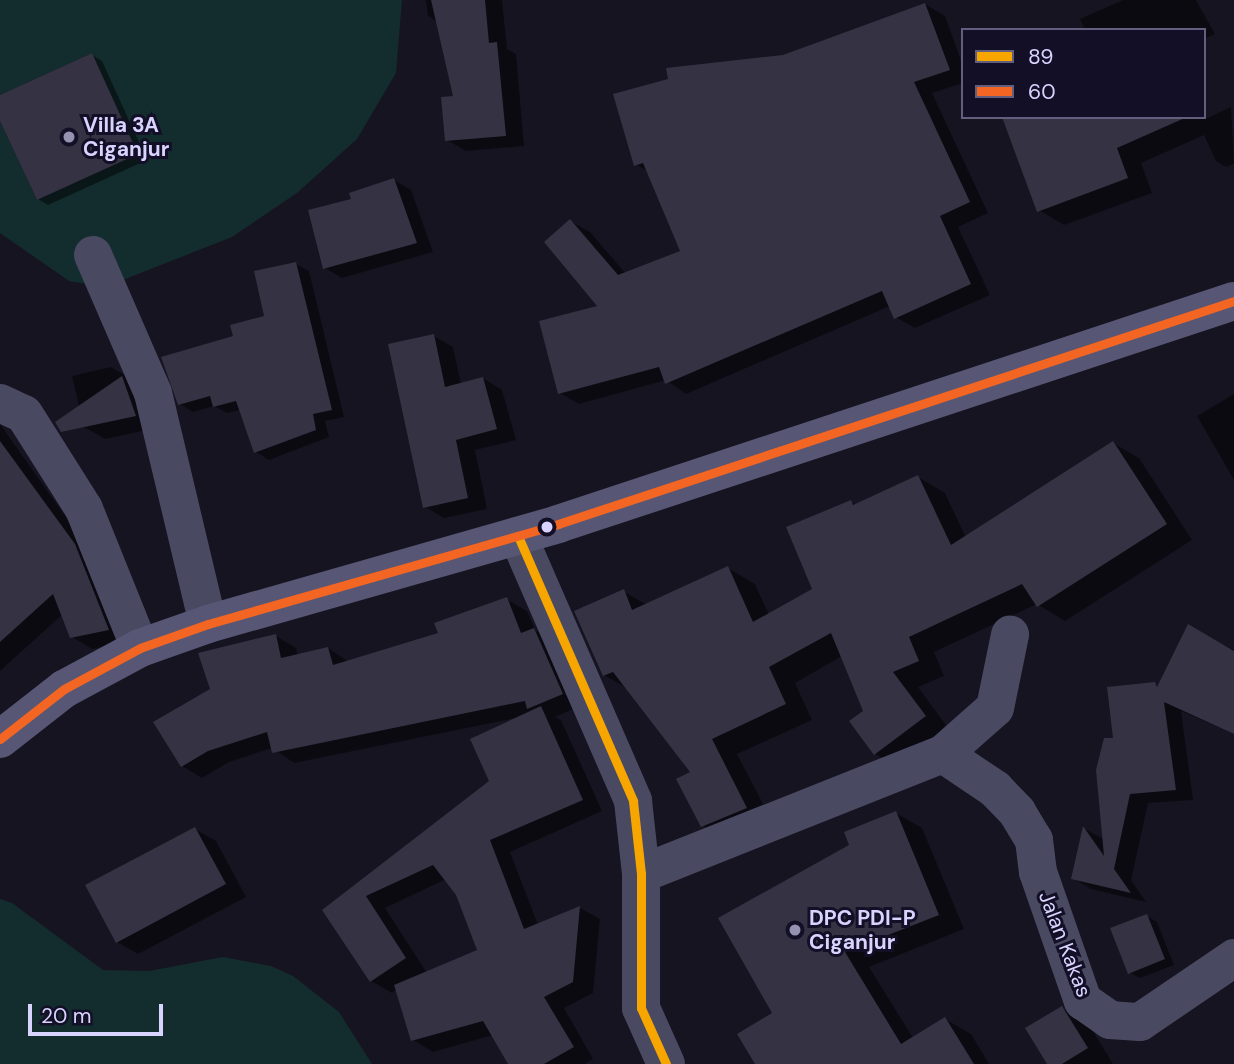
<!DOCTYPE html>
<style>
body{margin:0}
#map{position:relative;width:1234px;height:1064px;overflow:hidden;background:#161421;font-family:"DM Sans",sans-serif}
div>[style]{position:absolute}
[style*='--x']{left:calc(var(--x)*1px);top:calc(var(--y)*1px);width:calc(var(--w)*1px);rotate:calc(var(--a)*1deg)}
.green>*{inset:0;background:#132c2d}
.shadow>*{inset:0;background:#0007}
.building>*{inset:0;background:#343243}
.street>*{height:38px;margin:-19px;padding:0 19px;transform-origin:19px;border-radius:19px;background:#4a4962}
.secondary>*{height:38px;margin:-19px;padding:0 19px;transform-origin:19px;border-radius:19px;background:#575674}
.bus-1>*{height:9px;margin:-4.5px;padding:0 4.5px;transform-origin:4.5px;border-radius:4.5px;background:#f7a600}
.bus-2>*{height:9px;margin:-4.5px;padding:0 4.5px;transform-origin:4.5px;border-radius:4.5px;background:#f26522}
.dots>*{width:19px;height:19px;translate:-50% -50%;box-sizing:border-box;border:4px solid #130f26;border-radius:50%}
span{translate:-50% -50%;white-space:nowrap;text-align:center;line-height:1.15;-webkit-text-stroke:6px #130f26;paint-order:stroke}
.poi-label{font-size:21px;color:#d9d4ff;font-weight:700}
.left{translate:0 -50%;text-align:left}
.street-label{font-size:21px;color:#d9d4ff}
.legend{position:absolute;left:961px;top:28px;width:245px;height:91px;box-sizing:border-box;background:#130f26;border:2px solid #625e7d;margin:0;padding:9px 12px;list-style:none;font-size:21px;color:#d9d4ff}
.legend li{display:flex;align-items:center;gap:14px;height:35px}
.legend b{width:35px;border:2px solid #625e7d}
.scale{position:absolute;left:28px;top:1004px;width:135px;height:32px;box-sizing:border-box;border:4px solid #d9d4ff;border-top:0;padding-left:9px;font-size:21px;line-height:24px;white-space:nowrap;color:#d9d4ff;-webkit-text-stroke:5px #130f26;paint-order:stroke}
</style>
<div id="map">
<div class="green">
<div style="clip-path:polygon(0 0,402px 0,396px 73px,357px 139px,297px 193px,232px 237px,105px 287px,69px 281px,0 233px,0 121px,37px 200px,138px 154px,92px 53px,0 95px)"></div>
<div style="clip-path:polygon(0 899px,12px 903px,103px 970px,149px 971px,223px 957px,271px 966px,293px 976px,339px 1012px,372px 1064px,0 1064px)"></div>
</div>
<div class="shadow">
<div style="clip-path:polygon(426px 0,502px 0,507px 49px,516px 54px,524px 146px,466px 151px,447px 140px,455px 98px,438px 22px,428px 16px)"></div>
<div style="clip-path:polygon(1123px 0,1196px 0,1215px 34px,1204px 39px,1204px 30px,1085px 30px,1080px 19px)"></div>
<div style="clip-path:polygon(925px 4px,945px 16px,963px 66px,963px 83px,932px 93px,988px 213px,958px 227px,990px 295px,915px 328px,895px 317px,890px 306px,686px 394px,666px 380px,579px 404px,560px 393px,600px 307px,570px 221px,590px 232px,626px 274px,682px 252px,649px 172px,636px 164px,783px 57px)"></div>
<div style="clip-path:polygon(92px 55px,102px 61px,147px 160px,48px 205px,38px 199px,0 117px,0 97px)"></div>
<div style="clip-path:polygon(1231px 107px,1234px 164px,1226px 167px,1216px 161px,1204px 135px,1141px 163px,1152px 193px,1064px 225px,1039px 210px,1016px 117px,1205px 119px)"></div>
<div style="clip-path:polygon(394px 180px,411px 190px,433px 252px,342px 278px,325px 268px,353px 200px)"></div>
<div style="clip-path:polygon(296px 264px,309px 271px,344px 417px,325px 421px,329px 437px,269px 460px,256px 452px,241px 410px,227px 413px,214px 406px,193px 412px,180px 404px,235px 337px,266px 317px)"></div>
<div style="clip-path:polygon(434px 336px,453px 347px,461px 384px,483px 378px,502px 390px,516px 440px,475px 450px,487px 509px,444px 518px,425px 507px)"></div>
<div style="clip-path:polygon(111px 367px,140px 384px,156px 428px,105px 439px,84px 427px,72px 376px)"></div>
<div style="clip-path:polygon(1234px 394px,1234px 480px,1197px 416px)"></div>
<div style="clip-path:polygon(0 424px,94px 557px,128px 641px,92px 649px,72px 637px,63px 614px,0 671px)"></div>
<div style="clip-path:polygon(1113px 443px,1139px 458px,1192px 540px,1065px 621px,1037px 604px,934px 652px,944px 676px,918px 687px,951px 732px,902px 769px,875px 754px,866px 711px,842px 656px,795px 683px,812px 720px,737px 754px,773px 823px,729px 841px,702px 825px,692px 772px,628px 689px,604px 675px,623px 591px,647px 605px,728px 568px,755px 584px,769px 615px,815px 590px,851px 502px,857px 505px,918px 477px,945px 493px,966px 538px)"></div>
<div style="clip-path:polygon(evenodd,506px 599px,527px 611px,535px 630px,554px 642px,582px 705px,555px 717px,561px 720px,602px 811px,510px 852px,538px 925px,580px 908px,600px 919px,593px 993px,564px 1008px,593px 1059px,585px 1064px,510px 1064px,493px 1035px,433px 1052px,413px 1040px,397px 989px,392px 993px,371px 981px,325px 910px,491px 782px,516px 718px,294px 763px,272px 748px,229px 762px,202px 778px,182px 766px,212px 689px,276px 636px,296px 648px,298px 656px,328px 648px,349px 662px,440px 634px,506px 599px,446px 879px,457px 894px,479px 951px,427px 973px,385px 908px,446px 879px)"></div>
<div style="clip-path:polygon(1189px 627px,1234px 650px,1234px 734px,1181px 711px,1193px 800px,1148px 803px,1131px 880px,1146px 902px,1091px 889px,1073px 878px,1085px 829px,1105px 840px,1115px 739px,1154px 684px,1160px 687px)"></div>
<div style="clip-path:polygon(896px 813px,922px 828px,964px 929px,869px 967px,913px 1038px,945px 1019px,971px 1034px,989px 1064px,757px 1064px,775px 1013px,852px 846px)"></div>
<div style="clip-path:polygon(195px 829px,216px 841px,246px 897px,138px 954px,117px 942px)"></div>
<div style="clip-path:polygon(1147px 916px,1157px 922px,1174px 965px,1140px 978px,1129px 972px)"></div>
<div style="clip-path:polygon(1062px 1008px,1088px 1023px,1113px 1064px,1049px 1064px)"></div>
</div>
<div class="building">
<div style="clip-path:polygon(431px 0,485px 0,489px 43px,497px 42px,506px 136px,445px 141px,441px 97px,453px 96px)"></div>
<div style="clip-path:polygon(925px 3px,950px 70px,914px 82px,970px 202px,940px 216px,971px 284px,894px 319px,882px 291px,665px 384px,659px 367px,558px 394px,539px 321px,597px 306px,544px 242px,570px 219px,618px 275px,680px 251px,643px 163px,634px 166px,613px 94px,668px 79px,666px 68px,783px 55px)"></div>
<div style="clip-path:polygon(92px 53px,138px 154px,37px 200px,0 121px,0 95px)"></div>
<div style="clip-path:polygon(1002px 117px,1187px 117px,1117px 148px,1128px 178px,1037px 212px)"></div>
<div style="clip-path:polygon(394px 178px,417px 243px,323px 269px,308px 210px,351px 199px,349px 193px)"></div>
<div style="clip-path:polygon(296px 262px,332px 410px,313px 414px,316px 430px,254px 453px,236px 401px,213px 407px,210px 396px,178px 405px,161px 357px,233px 336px,230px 325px,264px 316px,254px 271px)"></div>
<div style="clip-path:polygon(434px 334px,445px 387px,483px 377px,497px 429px,456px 440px,468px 498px,423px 508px,388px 344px)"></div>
<div style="clip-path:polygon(122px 376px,136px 416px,61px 432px,55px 422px)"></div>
<div style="clip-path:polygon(0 441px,75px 544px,109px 630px,70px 638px,53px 594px,0 642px)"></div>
<div style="clip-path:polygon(1113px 441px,1167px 524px,1037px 607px,1022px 584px,909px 637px,919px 661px,893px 672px,926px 716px,874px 755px,849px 721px,863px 711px,831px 633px,769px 667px,786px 704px,712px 739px,747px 808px,701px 827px,676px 779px,690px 772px,613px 672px,603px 676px,574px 611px,624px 589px,632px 610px,728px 566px,753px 622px,812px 589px,786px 527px,851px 500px,853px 505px,918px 475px,951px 545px)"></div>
<div style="clip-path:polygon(507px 597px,521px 633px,534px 628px,563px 694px,527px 709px,525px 701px,272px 753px,267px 732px,208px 751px,181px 767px,153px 722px,210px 689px,198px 653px,276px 634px,281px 658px,328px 647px,333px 665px,438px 633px,434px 623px)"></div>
<div style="clip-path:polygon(1188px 624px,1234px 651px,1234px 734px,1164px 702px,1176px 790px,1130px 794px,1114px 869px,1131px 893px,1071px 879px,1083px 826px,1104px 856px,1096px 770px,1104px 738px,1113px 738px,1107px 687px,1155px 682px,1157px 687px)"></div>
<div style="clip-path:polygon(541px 706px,583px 800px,490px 840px,524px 929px,580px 906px,573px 982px,544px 997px,574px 1047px,544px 1064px,508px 1064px,483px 1021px,411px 1041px,394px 985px,477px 950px,456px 895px,433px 865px,366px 896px,406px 958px,370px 982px,322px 910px,489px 781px,470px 739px)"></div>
<div style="clip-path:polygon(896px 811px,939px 915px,845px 952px,901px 1044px,945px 1017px,974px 1064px,755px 1064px,737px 1034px,772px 1013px,718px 918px,849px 845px,844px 832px)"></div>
<div style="clip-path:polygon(195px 827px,226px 884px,116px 943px,85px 885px)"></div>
<div style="clip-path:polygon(1147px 914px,1165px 959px,1128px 974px,1110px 928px)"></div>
<div style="clip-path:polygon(1062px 1006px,1088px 1048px,1062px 1064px,1047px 1064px,1025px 1028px)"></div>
</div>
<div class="street">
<div style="--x:93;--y:255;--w:150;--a:66.5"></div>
<div style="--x:153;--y:393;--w:237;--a:76.6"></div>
<div style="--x:0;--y:403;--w:26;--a:25"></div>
<div style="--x:24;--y:414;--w:112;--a:57.7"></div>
<div style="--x:84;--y:509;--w:150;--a:68.1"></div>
<div style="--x:518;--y:536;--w:289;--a:66.5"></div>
<div style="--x:633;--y:801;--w:73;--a:83.7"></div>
<div style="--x:641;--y:874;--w:134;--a:90"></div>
<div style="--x:641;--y:1008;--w:61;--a:65.9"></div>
<div style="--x:943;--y:754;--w:63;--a:33.9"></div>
<div style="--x:995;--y:789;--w:32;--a:46"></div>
<div style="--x:1017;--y:812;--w:33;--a:59"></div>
<div style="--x:1034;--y:840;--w:32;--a:83"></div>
<div style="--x:1038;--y:872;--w:137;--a:70.8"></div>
<div style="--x:1083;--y:1001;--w:33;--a:35"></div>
<div style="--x:1110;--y:1020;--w:30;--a:4"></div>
<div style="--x:1140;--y:1022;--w:114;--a:-34.2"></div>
<div style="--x:641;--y:874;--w:325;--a:-21.7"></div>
<div style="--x:943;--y:754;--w:69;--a:-41.5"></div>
<div style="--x:995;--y:708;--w:75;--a:-78.4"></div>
</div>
<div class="secondary">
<div style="--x:0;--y:739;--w:81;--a:-38"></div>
<div style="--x:64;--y:689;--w:86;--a:-28.3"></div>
<div style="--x:140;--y:648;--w:72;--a:-19.4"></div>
<div style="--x:208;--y:624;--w:364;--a:-15.9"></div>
<div style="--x:558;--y:524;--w:712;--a:-18.26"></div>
</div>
<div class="bus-1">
<div style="--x:518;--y:536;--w:289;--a:66.5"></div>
<div style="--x:633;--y:801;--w:73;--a:83.7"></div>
<div style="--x:641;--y:874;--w:134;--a:90"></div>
<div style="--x:641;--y:1008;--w:61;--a:65.9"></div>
</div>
<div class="bus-2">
<div style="--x:0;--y:739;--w:81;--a:-38"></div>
<div style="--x:64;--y:689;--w:86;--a:-28.3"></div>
<div style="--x:140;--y:648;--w:72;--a:-19.4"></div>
<div style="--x:208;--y:624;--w:364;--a:-15.9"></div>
<div style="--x:558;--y:524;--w:712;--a:-18.26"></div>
</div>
<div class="dots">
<div style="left:69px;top:137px;background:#9591b1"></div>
<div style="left:547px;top:527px;background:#d9d4ff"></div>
<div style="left:795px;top:930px;background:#9591b1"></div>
</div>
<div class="poi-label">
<span class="left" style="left:83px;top:137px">Villa 3A<br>Ciganjur</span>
<span class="left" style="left:809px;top:930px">DPC PDI-P<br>Ciganjur</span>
</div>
<div class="street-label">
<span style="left:1065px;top:944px;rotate:69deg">Jalan Kakas</span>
</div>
<ul class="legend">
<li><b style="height:9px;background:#f7a600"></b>89</li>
<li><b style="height:9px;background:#f26522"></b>60</li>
</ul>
<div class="scale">20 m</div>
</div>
